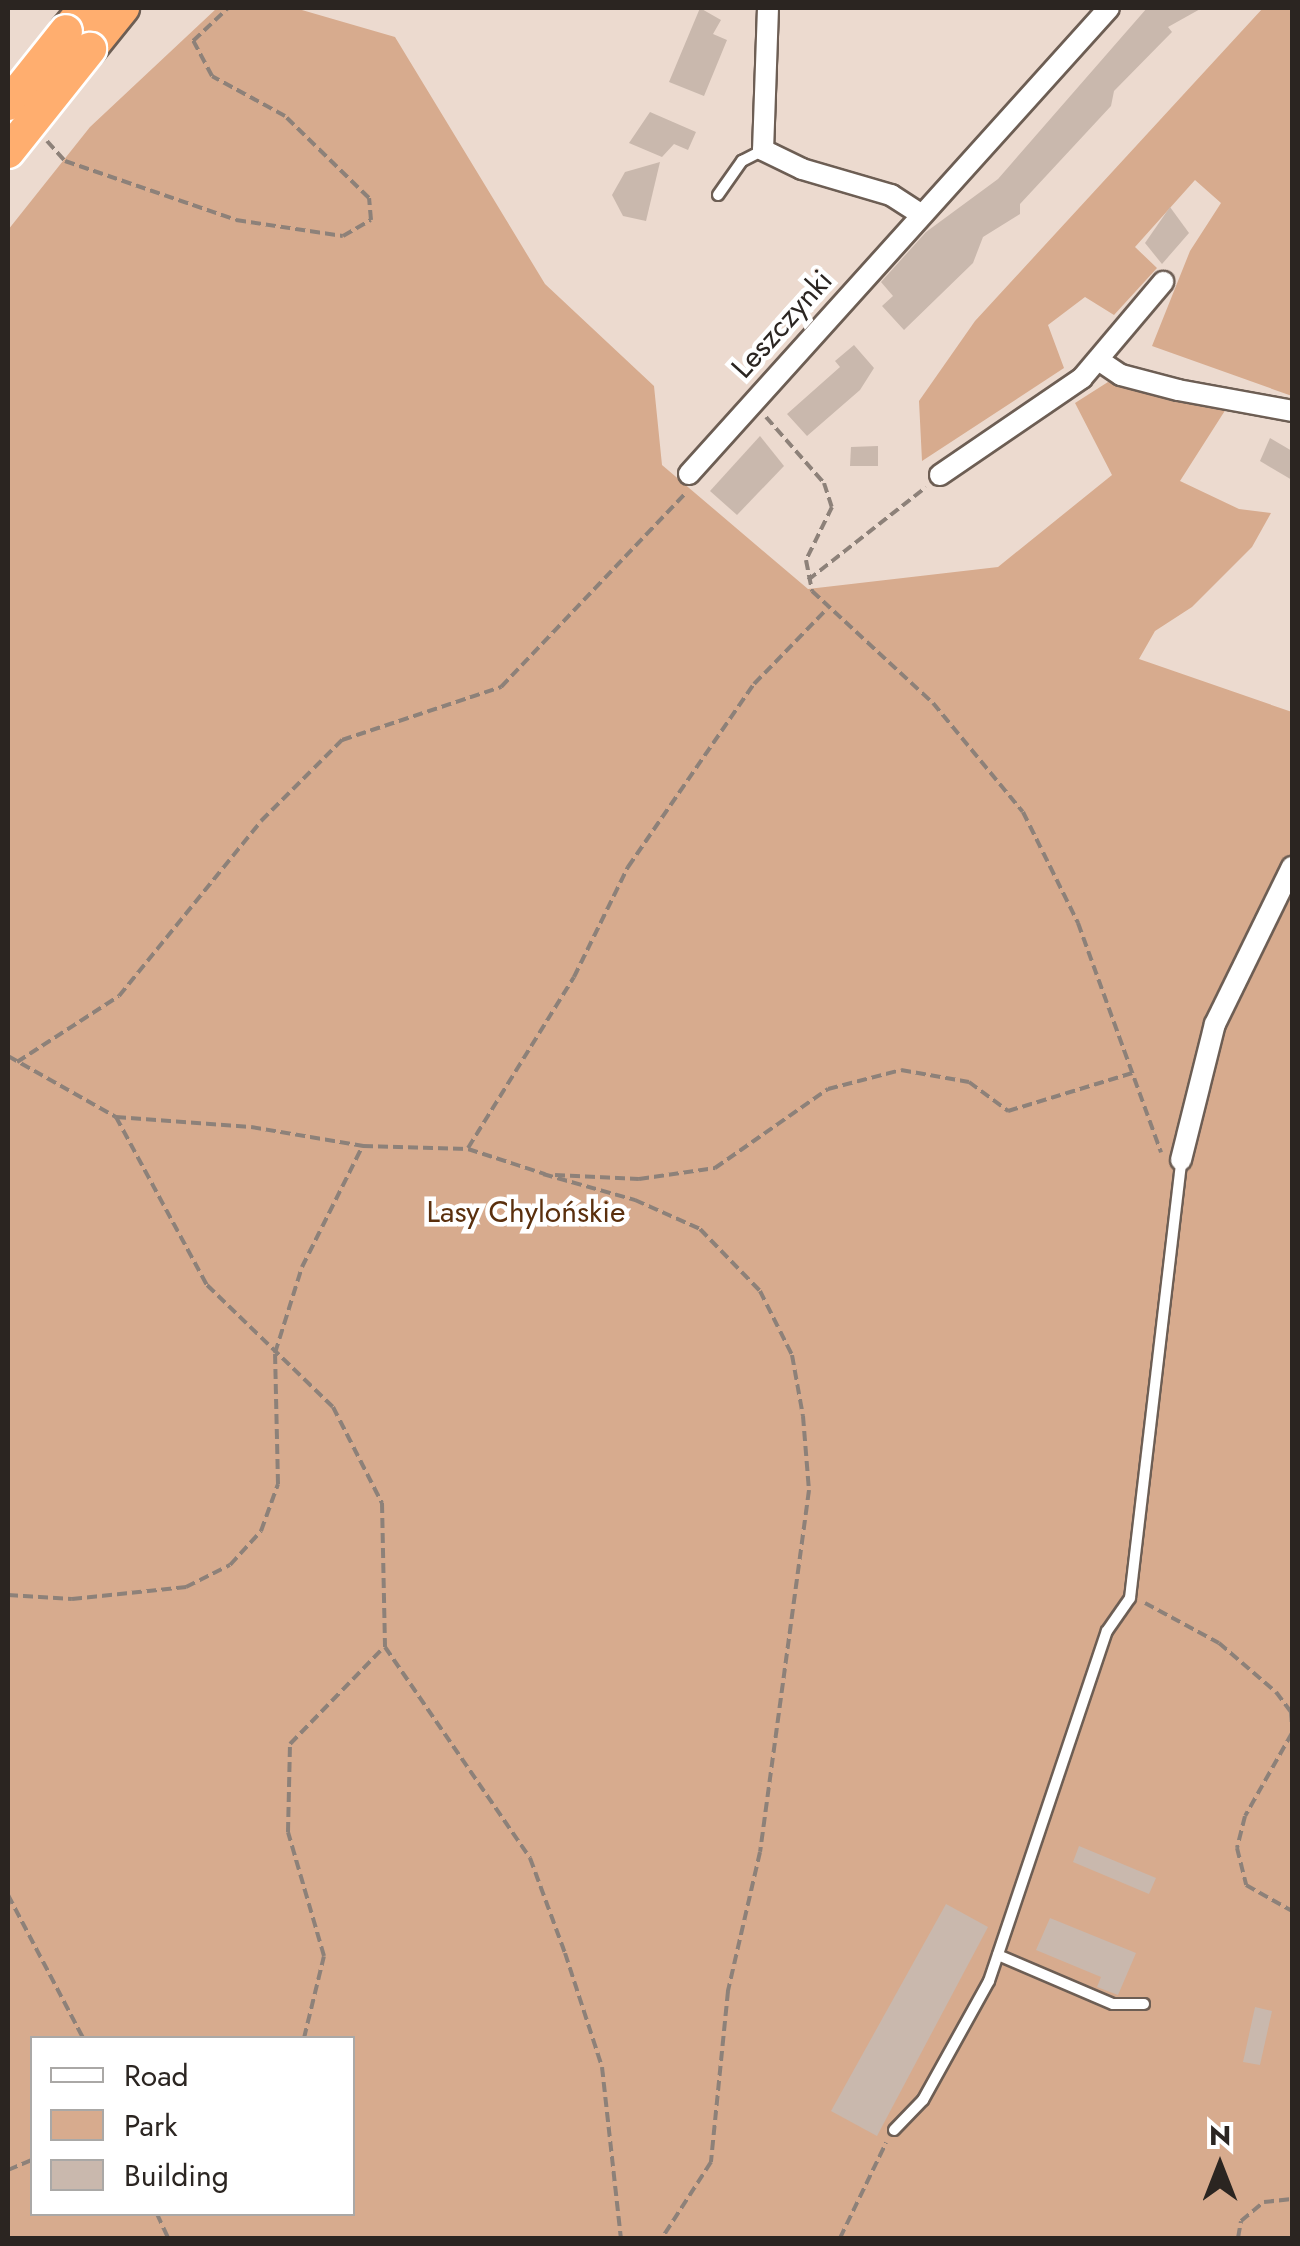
<!DOCTYPE html>
<meta charset="utf-8">
<style>
body{margin:0}
#map{position:relative;width:1300px;height:2246px;overflow:hidden;background:#ecdacf;font-family:Jost,sans-serif}
div>[style]{position:absolute}
[style*='--x']{left:calc(var(--x)*1px);top:calc(var(--y)*1px);width:calc(var(--w)*1px);rotate:calc(var(--a)*1deg)}
.green>*{inset:0;background:#d7ab8e}
.building>*{inset:0;background:#c9b8ad}
.path>*{height:4px;margin-top:-2px;transform-origin:0;background:repeating-linear-gradient(90deg,#8d8179 0 10px,transparent 0 15px)}
.roads{filter:drop-shadow(2px 0 #6d5e54) drop-shadow(-2px 0 #6d5e54) drop-shadow(0 2px #6d5e54) drop-shadow(0 -2px #6d5e54)}
.service>*{height:10px;margin:-5px;padding:0 5px;transform-origin:5px;border-radius:5px;background:#fff}
.minor>*{height:20px;margin:-10px;padding:0 10px;transform-origin:10px;border-radius:10px;background:#fff}
.trunk>*{height:32px;margin:-16px;padding:0 16px;transform-origin:16px;border-radius:16px;background:#ffae6f}
.bridges{filter:drop-shadow(2px 0 #fff) drop-shadow(-2px 0 #fff) drop-shadow(0 2px #fff) drop-shadow(0 -2px #fff)}
.trunk-bridge>*{height:32px;margin:-16px;padding:0 16px;transform-origin:16px;border-radius:16px;background:#ffae6f}
span{translate:-50% -50%;white-space:nowrap;text-align:center;line-height:1.15;-webkit-text-stroke:9px #fff;paint-order:stroke}
.street-label{font-size:30px;color:#2b2521}
.park-label{font-size:30px;color:#5a2f0d}
.frame{position:absolute;inset:0;border:10px solid #2b2521;pointer-events:none}
.legend{position:absolute;left:30px;top:2036px;width:325px;height:180px;box-sizing:border-box;background:#fff;border:2px solid #aaa8a6;margin:0;padding:12px 18px;list-style:none;font-size:30px;color:#2b2521}
.legend li{display:flex;align-items:center;gap:20px;height:50px}
.legend b{width:50px;border:2px solid #aaa8a6}
.north{position:absolute;left:1170px;top:2116px;width:100px;height:100px;-webkit-text-stroke:8px #fff;paint-order:stroke;rotate:0deg;font-size:28px;font-weight:700;line-height:40px;text-align:center;color:#2b2521}
.north::after{content:'';display:block;margin:auto;width:35px;height:45px;background:#2b2521;clip-path:polygon(50% 0,100% 100%,50% 72%,0 100%)}
</style>
<div id="map">
<div class="green">
<div style="clip-path:polygon(evenodd,217px 8px,295px 8px,395px 37px,545px 284px,654px 386px,662px 465px,808px 589px,998px 567px,1112px 475px,1075px 403px,1108px 382px,1226px 409px,1180px 481px,1239px 509px,1271px 513px,1252px 547px,1192px 607px,1155px 631px,1139px 659px,1292px 712px,1292px 2238px,8px 2238px,8px 230px,90px 127px,217px 8px,32px 2038px,352px 2038px,352px 2214px,32px 2214px,32px 2038px)"></div>
<div style="clip-path:polygon(1263px 8px,1292px 8px,1292px 396px,1152px 346px,1190px 251px,1221px 203px,1195px 180px,1135px 247px,1157px 268px,1114px 315px,1085px 297px,1048px 325px,1064px 368px,922px 461px,919px 401px,975px 321px)"></div>
</div>
<div class="building">
<div style="clip-path:polygon(700px 8px,721px 20px,713px 34px,727px 40px,704px 96px,669px 82px)"></div>
<div style="clip-path:polygon(1147px 8px,1202px 8px,1168px 27px,1172px 32px,1114px 91px,1111px 106px,1020px 204px,1020px 214px,983px 237px,973px 263px,904px 330px,882px 306px,893px 296px,881px 282px,926px 232px,998px 179px)"></div>
<div style="clip-path:polygon(650px 112px,696px 132px,688px 150px,674px 144px,662px 157px,629px 143px)"></div>
<div style="clip-path:polygon(660px 162px,646px 221px,623px 216px,612px 195px,625px 172px)"></div>
<div style="clip-path:polygon(1170px 207px,1189px 233px,1162px 264px,1145px 243px)"></div>
<div style="clip-path:polygon(854px 345px,874px 368px,860px 390px,807px 436px,787px 414px,840px 367px,835px 361px)"></div>
<div style="clip-path:polygon(760px 436px,784px 466px,737px 515px,710px 491px)"></div>
<div style="clip-path:polygon(1270px 438px,1292px 451px,1292px 480px,1260px 461px)"></div>
<div style="clip-path:polygon(878px 446px,878px 466px,850px 466px,851px 447px)"></div>
<div style="clip-path:polygon(1079px 1846px,1156px 1878px,1149px 1894px,1073px 1862px)"></div>
<div style="clip-path:polygon(946px 1904px,988px 1927px,877px 2136px,831px 2111px)"></div>
<div style="clip-path:polygon(1050px 1918px,1136px 1953px,1118px 1995px,1097px 1987px,1101px 1977px,1036px 1950px)"></div>
<div style="clip-path:polygon(1255px 2007px,1272px 2011px,1260px 2065px,1243px 2062px)"></div>
</div>
<div class="path">
<div style="--x:47;--y:141;--w:27;--a:48"></div>
<div style="--x:65;--y:161;--w:181;--a:19"></div>
<div style="--x:236;--y:220;--w:108;--a:8.5"></div>
<div style="--x:343;--y:236;--w:32;--a:-30"></div>
<div style="--x:371;--y:220;--w:22;--a:-95"></div>
<div style="--x:369;--y:198;--w:117;--a:-135.7"></div>
<div style="--x:285;--y:116;--w:83;--a:-151.3"></div>
<div style="--x:212;--y:76;--w:40;--a:-118"></div>
<div style="--x:193;--y:41;--w:48;--a:-43.3"></div>
<div style="--x:766;--y:417;--w:88;--a:48.7"></div>
<div style="--x:824;--y:483;--w:25;--a:72"></div>
<div style="--x:832;--y:507;--w:59;--a:116.1"></div>
<div style="--x:806;--y:560;--w:32;--a:79"></div>
<div style="--x:812;--y:591;--w:165;--a:42.8"></div>
<div style="--x:933;--y:703;--w:141;--a:50.5"></div>
<div style="--x:1023;--y:812;--w:124;--a:63.6"></div>
<div style="--x:1078;--y:923;--w:244;--a:70.1"></div>
<div style="--x:808;--y:580;--w:150;--a:-38.2"></div>
<div style="--x:8;--y:1056;--w:124;--a:29.5"></div>
<div style="--x:116;--y:1117;--w:191;--a:61.6"></div>
<div style="--x:207;--y:1285;--w:175;--a:44.1"></div>
<div style="--x:333;--y:1407;--w:108;--a:63"></div>
<div style="--x:382;--y:1503;--w:144;--a:88.8"></div>
<div style="--x:385;--y:1647;--w:256;--a:55.5"></div>
<div style="--x:530;--y:1858;--w:101;--a:69.8"></div>
<div style="--x:565;--y:1953;--w:120;--a:72"></div>
<div style="--x:602;--y:2067;--w:172;--a:83.7"></div>
<div style="--x:17;--y:1062;--w:121;--a:-32.9"></div>
<div style="--x:119;--y:996;--w:225;--a:-50.9"></div>
<div style="--x:261;--y:821;--w:115;--a:-45"></div>
<div style="--x:342;--y:740;--w:168;--a:-18.4"></div>
<div style="--x:501;--y:687;--w:267;--a:-46.4"></div>
<div style="--x:116;--y:1117;--w:135;--a:4.2"></div>
<div style="--x:251;--y:1127;--w:114;--a:9.6"></div>
<div style="--x:363;--y:1146;--w:105;--a:1.6"></div>
<div style="--x:468;--y:1149;--w:81;--a:18"></div>
<div style="--x:468;--y:1148;--w:201;--a:-58.2"></div>
<div style="--x:574;--y:977;--w:123;--a:-63.9"></div>
<div style="--x:628;--y:867;--w:222;--a:-55.5"></div>
<div style="--x:754;--y:684;--w:105;--a:-45.8"></div>
<div style="--x:543;--y:1174;--w:96;--a:15.8"></div>
<div style="--x:635;--y:1200;--w:71;--a:24"></div>
<div style="--x:700;--y:1229;--w:86;--a:45.9"></div>
<div style="--x:760;--y:1291;--w:72;--a:63.4"></div>
<div style="--x:792;--y:1355;--w:62;--a:79.8"></div>
<div style="--x:803;--y:1416;--w:74;--a:85.4"></div>
<div style="--x:809;--y:1490;--w:365;--a:97.7"></div>
<div style="--x:760;--y:1852;--w:143;--a:103"></div>
<div style="--x:728;--y:1991;--w:172;--a:95.7"></div>
<div style="--x:711;--y:2162;--w:90;--a:122.8"></div>
<div style="--x:555;--y:1175;--w:84;--a:2.7"></div>
<div style="--x:639;--y:1179;--w:77;--a:-8.2"></div>
<div style="--x:715;--y:1168;--w:138;--a:-35"></div>
<div style="--x:828;--y:1089;--w:75;--a:-14.6"></div>
<div style="--x:901;--y:1070;--w:69;--a:10"></div>
<div style="--x:969;--y:1082;--w:49;--a:36.6"></div>
<div style="--x:1008;--y:1111;--w:130;--a:-17"></div>
<div style="--x:8;--y:1595;--w:64;--a:3.6"></div>
<div style="--x:72;--y:1599;--w:115;--a:-6"></div>
<div style="--x:186;--y:1587;--w:49;--a:-26.6"></div>
<div style="--x:230;--y:1565;--w:46;--a:-47.6"></div>
<div style="--x:261;--y:1531;--w:50;--a:-70.1"></div>
<div style="--x:278;--y:1484;--w:131;--a:-91.3"></div>
<div style="--x:275;--y:1353;--w:90;--a:-72.6"></div>
<div style="--x:302;--y:1267;--w:134;--a:-63.4"></div>
<div style="--x:1145;--y:1603;--w:84;--a:28.4"></div>
<div style="--x:1219;--y:1643;--w:75;--a:40.7"></div>
<div style="--x:1276;--y:1692;--w:25;--a:53"></div>
<div style="--x:1291;--y:1712;--w:16;--a:86"></div>
<div style="--x:1292;--y:1733;--w:95;--a:119.5"></div>
<div style="--x:1245;--y:1816;--w:33;--a:104"></div>
<div style="--x:1237;--y:1848;--w:38;--a:76"></div>
<div style="--x:1246;--y:1885;--w:53;--a:29.5"></div>
<div style="--x:8;--y:1895;--w:161;--a:62.3"></div>
<div style="--x:304;--y:2038;--w:84;--a:-76.3"></div>
<div style="--x:324;--y:1956;--w:129;--a:-106.2"></div>
<div style="--x:288;--y:1832;--w:88;--a:-88.7"></div>
<div style="--x:290;--y:1744;--w:134;--a:-45.9"></div>
<div style="--x:8;--y:2170;--w:26;--a:-23"></div>
<div style="--x:157;--y:2214;--w:26;--a:65"></div>
<div style="--x:840;--y:2238;--w:106;--a:-64.2"></div>
<div style="--x:1238;--y:2238;--w:17;--a:-80"></div>
<div style="--x:1241;--y:2221;--w:30;--a:-40"></div>
<div style="--x:1264;--y:2202;--w:28;--a:-6"></div>
</div>
<div class="roads">
<div class="service">
<div style="--x:718;--y:195;--w:42;--a:-54.8"></div>
<div style="--x:742;--y:161;--w:22;--a:-27"></div>
<div style="--x:998;--y:1955;--w:125;--a:23.1"></div>
<div style="--x:1113;--y:2004;--w:31;--a:0"></div>
<div style="--x:894;--y:2130;--w:42;--a:-46"></div>
<div style="--x:923;--y:2100;--w:136;--a:-61"></div>
<div style="--x:989;--y:1981;--w:369;--a:-71.4"></div>
<div style="--x:1107;--y:1631;--w:40;--a:-55.1"></div>
<div style="--x:1130;--y:1598;--w:440;--a:-83.3"></div>
</div>
<div class="minor">
<div style="--x:768;--y:8;--w:142;--a:92"></div>
<div style="--x:763;--y:150;--w:43;--a:26"></div>
<div style="--x:802;--y:169;--w:93;--a:16.3"></div>
<div style="--x:891;--y:195;--w:33;--a:33"></div>
<div style="--x:1100;--y:361;--w:25;--a:34"></div>
<div style="--x:1121;--y:375;--w:59;--a:14.7"></div>
<div style="--x:1178;--y:390;--w:116;--a:10.4"></div>
<div style="--x:689;--y:474;--w:627;--a:-47.97"></div>
<div style="--x:940;--y:475;--w:172;--a:-34.3"></div>
<div style="--x:1082;--y:378;--w:126;--a:-49.8"></div>
<div style="--x:1181;--y:1160;--w:140;--a:-76"></div>
<div style="--x:1215;--y:1024;--w:175;--a:-63.9"></div>
</div>
<div class="trunk">
<div style="--x:66;--y:31;--w:30;--a:-50"></div>
<div style="--x:90;--y:49;--w:53;--a:-51.2"></div>
</div>
</div>
<div class="bridges">
<div class="trunk-bridge">
<div style="--x:8;--y:104;--w:93;--a:-51.5"></div>
<div style="--x:8;--y:152;--w:132;--a:-51.5"></div>
</div>
</div>
<div class="street-label">
<span style="left:782px;top:324px;rotate:-48deg">Leszczynki</span>
</div>
<div class="park-label">
<span style="left:526px;top:1212px">Lasy Chylońskie</span>
</div>
<div class="frame"></div>
<ul class="legend">
<li><b style="height:12px;background:#fff"></b>Road</li>
<li><b style="height:28px;background:#d7ab8e"></b>Park</li>
<li><b style="height:28px;background:#c9b8ad"></b>Building</li>
</ul>
<div class="north">N</div>
</div>
